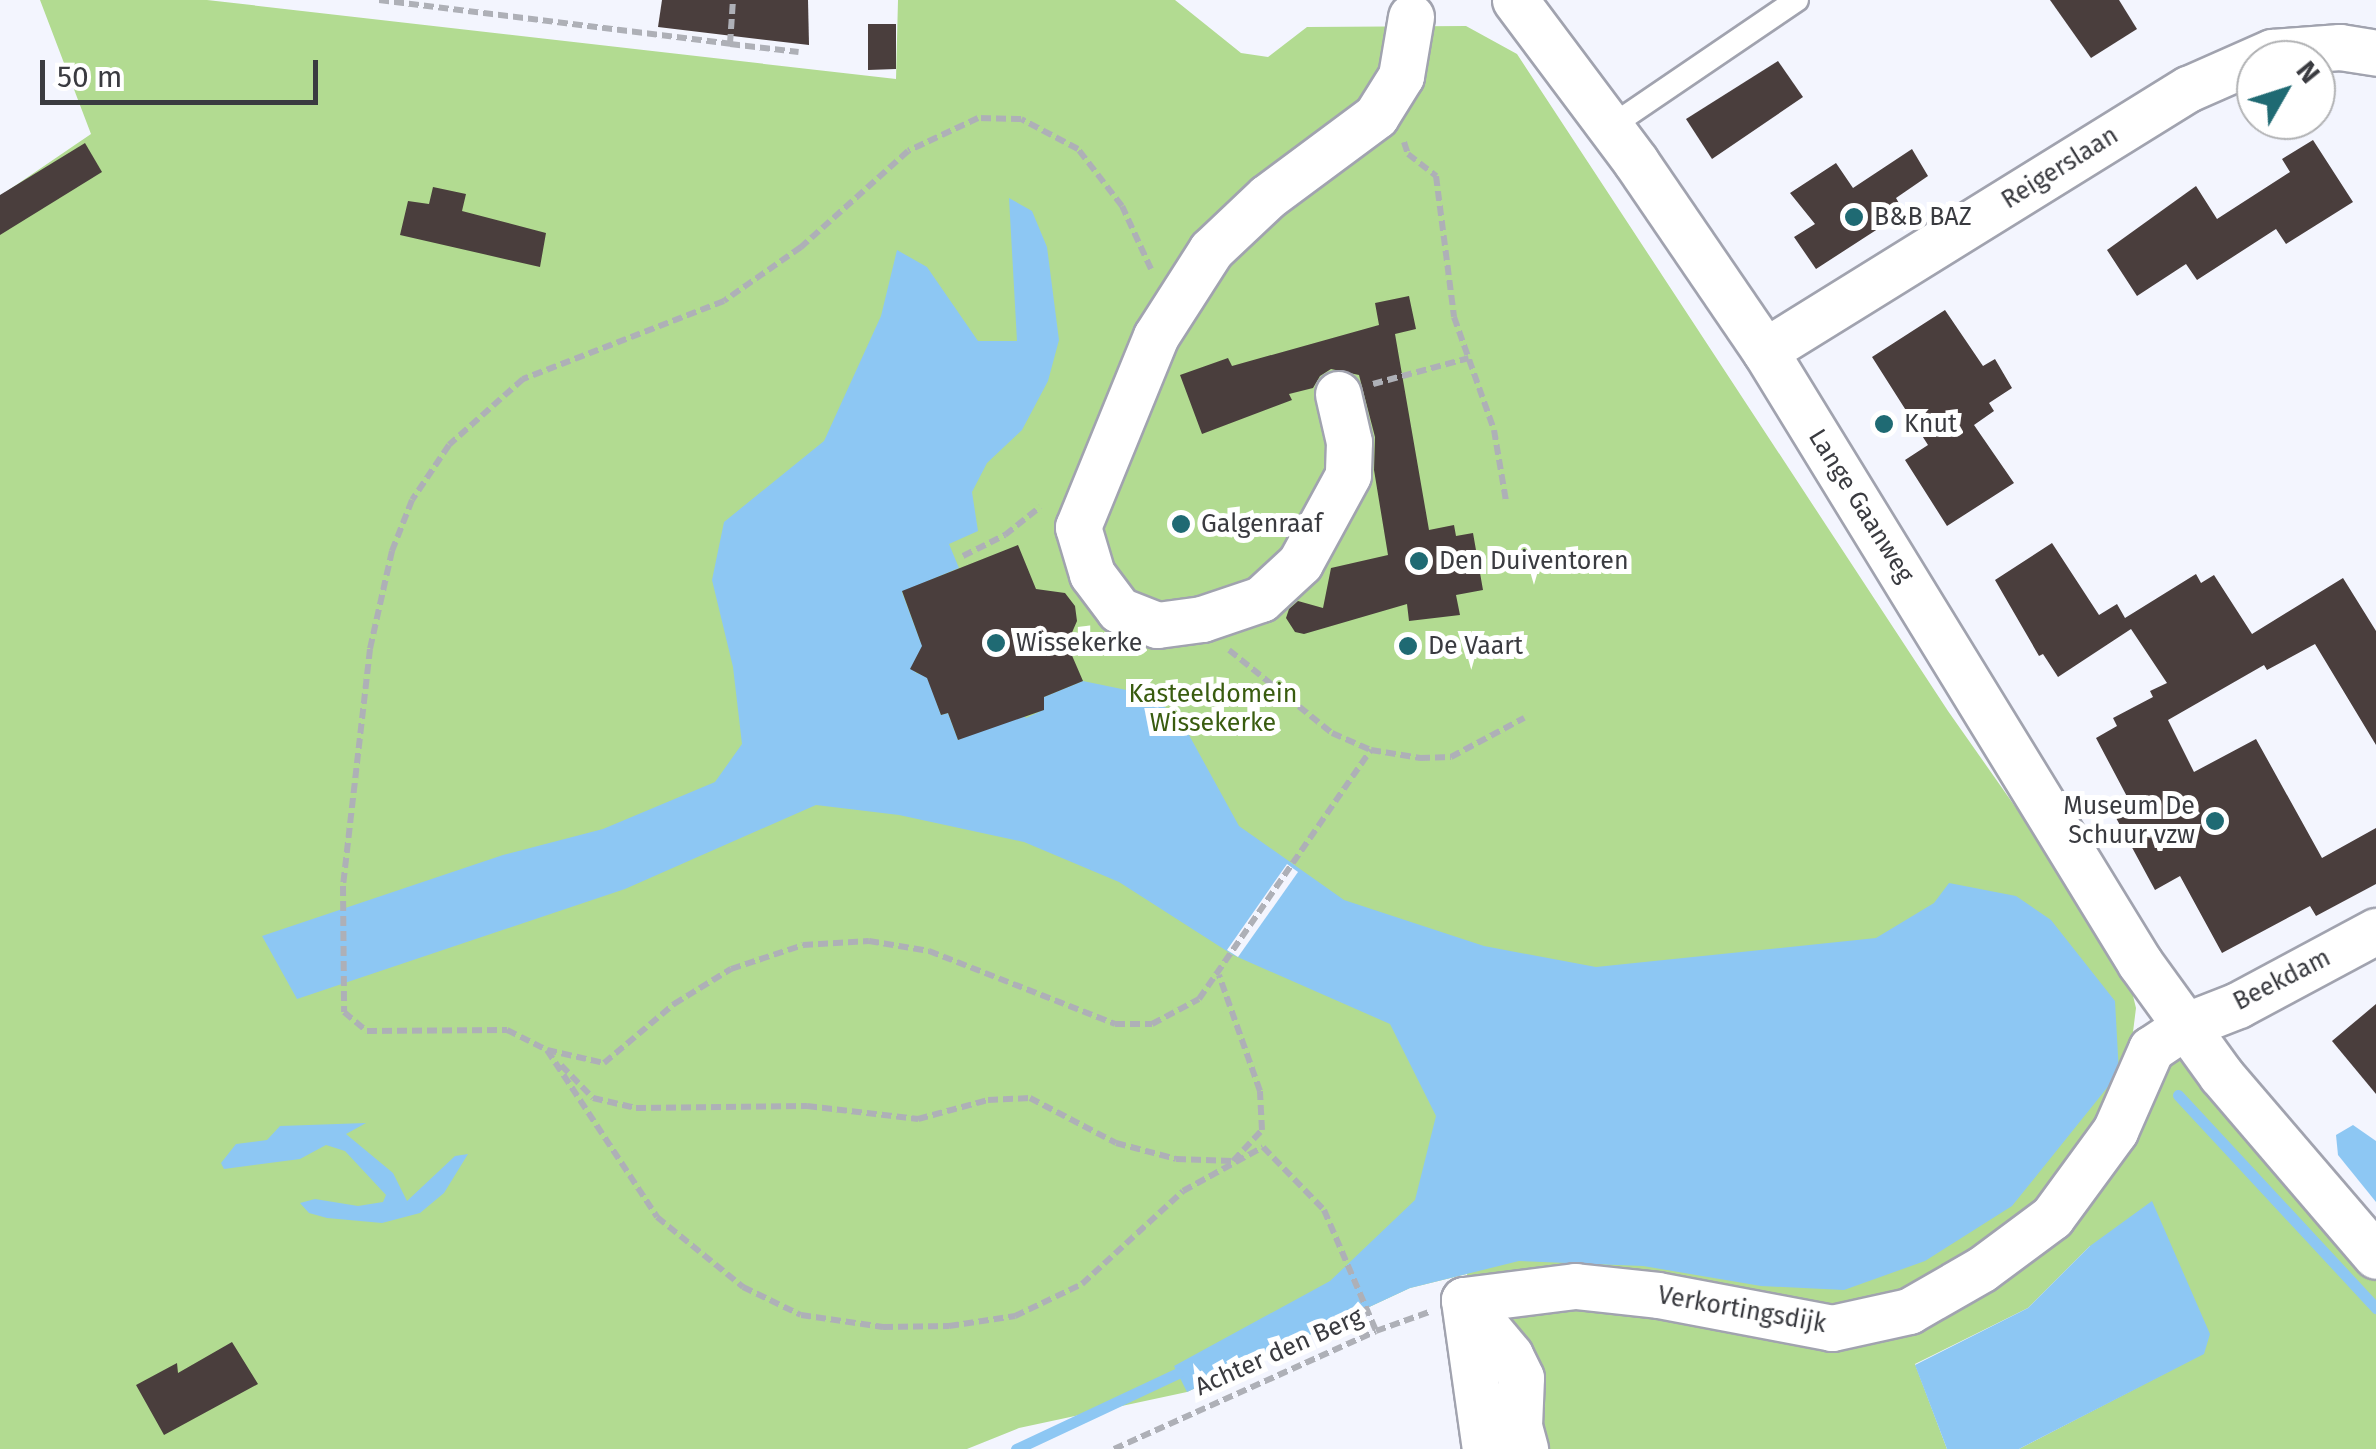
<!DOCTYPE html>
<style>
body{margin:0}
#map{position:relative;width:2376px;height:1449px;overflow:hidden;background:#f3f5fe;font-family:"Fira Sans",sans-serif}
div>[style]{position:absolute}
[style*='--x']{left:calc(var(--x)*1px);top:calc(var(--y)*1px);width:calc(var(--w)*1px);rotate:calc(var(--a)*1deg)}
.green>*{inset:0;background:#b2db91}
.water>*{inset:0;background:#8dc7f3}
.pier>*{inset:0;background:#f3f5fe}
.stream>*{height:11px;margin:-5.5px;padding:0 5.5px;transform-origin:5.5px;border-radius:5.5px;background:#8dc7f3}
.building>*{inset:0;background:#4a3e3d}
.path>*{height:6px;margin-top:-3px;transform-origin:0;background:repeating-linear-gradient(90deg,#aeb0b7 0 10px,transparent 0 15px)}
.roads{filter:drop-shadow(2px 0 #a1a3af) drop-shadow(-2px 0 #a1a3af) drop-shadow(0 2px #a1a3af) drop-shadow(0 -2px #a1a3af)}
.service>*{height:22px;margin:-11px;padding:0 11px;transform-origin:11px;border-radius:11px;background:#fff}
.minor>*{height:45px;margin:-22.5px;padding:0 22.5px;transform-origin:22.5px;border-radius:22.5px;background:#fff}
.dots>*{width:28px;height:28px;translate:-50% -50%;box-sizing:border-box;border:5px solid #fff;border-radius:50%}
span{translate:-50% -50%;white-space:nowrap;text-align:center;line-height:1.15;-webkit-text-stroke:10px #fff;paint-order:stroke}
.street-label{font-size:25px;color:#3a3b40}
.poi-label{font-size:25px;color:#3a3b40}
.left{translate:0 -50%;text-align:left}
.right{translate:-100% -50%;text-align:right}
.park-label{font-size:25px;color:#395c0f}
.north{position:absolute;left:2236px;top:40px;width:100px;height:100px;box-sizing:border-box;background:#fff;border:2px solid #b0b1b3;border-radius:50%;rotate:51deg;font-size:28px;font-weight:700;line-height:40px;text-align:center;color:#3a3b40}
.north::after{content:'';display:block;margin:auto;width:35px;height:45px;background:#1f6a73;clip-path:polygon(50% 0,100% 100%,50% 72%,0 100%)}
.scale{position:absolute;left:40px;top:60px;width:278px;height:45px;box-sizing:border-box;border:5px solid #3a3b40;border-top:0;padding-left:12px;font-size:30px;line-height:35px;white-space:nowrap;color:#3a3b40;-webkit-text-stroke:8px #fff;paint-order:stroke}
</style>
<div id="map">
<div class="green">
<div style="clip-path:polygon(40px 0,207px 0,896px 79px,898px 0,1175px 0,1241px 53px,1268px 57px,1307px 27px,1466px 26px,1517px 54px,1948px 711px,2125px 963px,2136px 1008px,2129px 1064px,2225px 1041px,2376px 1229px,2376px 1449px,2019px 1449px,2204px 1353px,2090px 1246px,2028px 1308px,1915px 1364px,1947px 1449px,1505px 1449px,1467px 1274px,1410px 1288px,1187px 1392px,1019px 1428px,967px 1449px,0 1449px,0 196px,91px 134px)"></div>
</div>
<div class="water">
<div style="clip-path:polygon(1009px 198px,1032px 211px,1047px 247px,1059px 340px,1048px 381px,1022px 430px,987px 463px,972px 492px,978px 531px,949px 544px,959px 568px,902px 592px,921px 643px,925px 642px,913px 665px,916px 673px,927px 675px,941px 715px,948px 713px,958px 740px,1018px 711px,1026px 718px,1043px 710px,1044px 697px,1083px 681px,1141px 693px,1178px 715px,1239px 826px,1344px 900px,1484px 946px,1596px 967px,1876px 938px,1934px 903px,1949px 883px,2016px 896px,2051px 920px,2115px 1001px,2119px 1073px,2012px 1206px,1925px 1261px,1844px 1290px,1761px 1286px,1643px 1266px,1519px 1261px,1410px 1288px,1187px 1392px,1174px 1366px,1330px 1281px,1415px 1200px,1436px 1116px,1390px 1024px,1233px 955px,1119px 882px,1024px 842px,899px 815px,816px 805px,625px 889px,297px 999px,262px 936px,503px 855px,603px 829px,715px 782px,742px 744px,733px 667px,712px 580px,724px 522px,824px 441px,881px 316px,897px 250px,927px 267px,978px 341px,1017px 341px)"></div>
<div style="clip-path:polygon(366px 1123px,346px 1134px,393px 1173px,407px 1201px,455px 1156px,468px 1154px,444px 1193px,420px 1213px,382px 1223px,327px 1218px,309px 1213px,300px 1203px,315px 1199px,358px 1206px,383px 1202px,386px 1195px,345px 1151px,326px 1145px,300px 1159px,224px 1169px,221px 1163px,236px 1144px,267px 1140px,280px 1126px)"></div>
<div style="clip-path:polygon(2353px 1125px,2376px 1141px,2376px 1202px,2338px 1155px,2336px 1135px)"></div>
<div style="clip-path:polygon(2152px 1201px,2210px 1334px,2204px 1354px,2019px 1449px,1947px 1449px,1915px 1365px,2028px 1308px,2090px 1246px)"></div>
</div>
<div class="pier">
<div style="clip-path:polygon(1287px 864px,1298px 872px,1238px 957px,1227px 950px)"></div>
</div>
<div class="stream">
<div style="--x:2178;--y:1095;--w:291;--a:47.1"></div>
<div style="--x:1016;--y:1449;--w:179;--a:-25.1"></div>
</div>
<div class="building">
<div style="clip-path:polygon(662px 0,808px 0,809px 45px,658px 27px)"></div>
<div style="clip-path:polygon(2050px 0,2119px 0,2137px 29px,2091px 58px)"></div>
<div style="clip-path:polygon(868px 24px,896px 24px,896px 69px,868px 70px)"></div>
<div style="clip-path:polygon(1778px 61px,1803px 97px,1712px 159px,1686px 119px)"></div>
<div style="clip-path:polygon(2313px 140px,2353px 202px,2286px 244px,2276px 229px,2197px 280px,2186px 264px,2137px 296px,2107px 250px,2196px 186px,2217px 219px,2290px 172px,2282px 159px)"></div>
<div style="clip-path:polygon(85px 143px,102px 172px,0 235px,0 195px)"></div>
<div style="clip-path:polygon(1912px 149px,1928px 176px,1896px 198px,1904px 212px,1816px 269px,1794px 237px,1815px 224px,1790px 193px,1836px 163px,1853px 188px)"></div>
<div style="clip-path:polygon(433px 187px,466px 194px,462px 211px,546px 233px,540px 267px,400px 235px,408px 201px,429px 204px)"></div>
<div style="clip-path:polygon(1409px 296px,1416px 329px,1395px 334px,1429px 530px,1454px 525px,1456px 536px,1473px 533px,1483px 590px,1456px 595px,1460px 615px,1409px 621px,1407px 604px,1304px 634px,1295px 632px,1286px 618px,1289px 609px,1298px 601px,1323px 608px,1331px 568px,1388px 555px,1374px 470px,1375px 437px,1359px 375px,1331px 369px,1320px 376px,1313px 388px,1289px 394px,1292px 400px,1202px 434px,1180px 375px,1228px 358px,1232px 366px,1379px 325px,1375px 303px)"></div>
<div style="clip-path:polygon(1945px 310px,1983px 366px,1995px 359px,2012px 388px,1989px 403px,1994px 411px,1974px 425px,2014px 483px,1947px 526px,1905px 460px,1928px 445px,1872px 357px)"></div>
<div style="clip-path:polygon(2052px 543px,2099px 615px,2117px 604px,2125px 618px,2196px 574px,2201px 583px,2214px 575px,2252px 634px,2343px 578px,2376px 631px,2376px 745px,2315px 644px,2267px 670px,2264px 665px,2168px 720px,2194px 772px,2256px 739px,2322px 858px,2376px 828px,2376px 884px,2316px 916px,2310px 906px,2222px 953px,2180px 876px,2155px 890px,2115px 816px,2132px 806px,2096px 738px,2117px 726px,2113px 718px,2153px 697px,2150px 691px,2167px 683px,2131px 629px,2058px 677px,2043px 654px,2039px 656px,1995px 580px)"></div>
<div style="clip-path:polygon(1018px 545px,1036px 589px,1065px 593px,1075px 606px,1077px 621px,1067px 644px,1083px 681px,1044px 697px,1044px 710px,958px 740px,948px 713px,941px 715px,927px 678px,910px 669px,922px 646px,902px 591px)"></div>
<div style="clip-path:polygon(2376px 1004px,2376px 1094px,2332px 1041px)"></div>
<div style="clip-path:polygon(232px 1342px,258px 1384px,164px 1435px,136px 1385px,177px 1363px,178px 1373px)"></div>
</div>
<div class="path">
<div style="--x:379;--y:0;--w:354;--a:7.1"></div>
<div style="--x:730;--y:44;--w:44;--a:-86.1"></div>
<div style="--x:730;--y:44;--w:69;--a:6.6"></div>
<div style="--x:1404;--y:142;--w:13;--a:72"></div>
<div style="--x:1408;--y:154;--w:36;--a:38"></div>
<div style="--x:1436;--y:176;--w:142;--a:82.7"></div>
<div style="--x:1454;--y:317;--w:120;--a:70.5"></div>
<div style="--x:1494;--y:430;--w:72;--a:80.4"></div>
<div style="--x:1151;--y:269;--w:69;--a:-114.7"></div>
<div style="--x:1122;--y:206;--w:72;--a:-127.7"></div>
<div style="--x:1078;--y:149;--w:64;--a:-152.2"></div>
<div style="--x:1021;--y:119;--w:43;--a:-178.7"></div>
<div style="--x:978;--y:118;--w:77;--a:154.8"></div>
<div style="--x:908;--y:151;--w:144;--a:138.1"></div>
<div style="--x:801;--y:247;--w:94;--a:145"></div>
<div style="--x:724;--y:301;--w:216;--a:158.8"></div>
<div style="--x:523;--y:379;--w:99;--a:138.3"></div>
<div style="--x:449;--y:445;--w:66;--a:123.9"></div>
<div style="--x:412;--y:500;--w:55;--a:111.4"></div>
<div style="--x:392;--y:551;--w:100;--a:102.7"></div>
<div style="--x:370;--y:649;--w:239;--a:96.5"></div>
<div style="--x:343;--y:886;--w:126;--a:89.5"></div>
<div style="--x:344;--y:1012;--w:30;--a:40"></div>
<div style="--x:367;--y:1031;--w:140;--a:-0.4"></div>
<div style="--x:507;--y:1030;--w:45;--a:26.6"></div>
<div style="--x:547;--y:1050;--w:58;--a:12.8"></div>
<div style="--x:604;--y:1063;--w:92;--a:-40.1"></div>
<div style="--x:674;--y:1004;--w:67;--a:-31.6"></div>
<div style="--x:731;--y:969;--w:76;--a:-18.4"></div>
<div style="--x:803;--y:945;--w:66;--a:-3.5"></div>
<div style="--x:869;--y:941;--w:61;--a:9.5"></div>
<div style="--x:929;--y:951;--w:200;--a:21.4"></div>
<div style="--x:1115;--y:1024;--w:37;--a:0"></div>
<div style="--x:1152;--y:1024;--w:53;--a:-28"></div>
<div style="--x:1199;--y:999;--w:303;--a:-55.4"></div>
<div style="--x:1373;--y:384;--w:99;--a:-15.2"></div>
<div style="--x:963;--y:556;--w:47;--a:-26.6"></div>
<div style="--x:1005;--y:535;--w:45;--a:-38.7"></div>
<div style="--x:1229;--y:650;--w:132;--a:38.9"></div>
<div style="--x:1332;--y:733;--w:43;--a:23.6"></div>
<div style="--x:1371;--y:750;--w:50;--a:9.3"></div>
<div style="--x:1420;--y:758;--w:31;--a:-2"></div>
<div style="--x:1451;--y:757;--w:83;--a:-28.1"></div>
<div style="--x:547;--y:1050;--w:200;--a:56.6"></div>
<div style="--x:657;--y:1217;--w:111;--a:39.1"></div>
<div style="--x:743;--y:1287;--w:64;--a:25.8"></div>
<div style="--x:801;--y:1315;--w:83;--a:8.3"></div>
<div style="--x:883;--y:1327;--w:66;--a:-0.9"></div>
<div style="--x:949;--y:1326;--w:67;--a:-8.6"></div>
<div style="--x:1015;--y:1316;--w:74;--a:-25.5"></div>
<div style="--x:1082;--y:1284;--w:137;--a:-42.6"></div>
<div style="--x:1183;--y:1191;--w:91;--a:-28.8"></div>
<div style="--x:1263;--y:1147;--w:88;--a:45.9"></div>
<div style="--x:1324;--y:1210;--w:132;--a:66.7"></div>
<div style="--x:561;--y:1065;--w:46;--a:45.9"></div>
<div style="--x:593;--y:1098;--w:44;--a:13.1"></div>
<div style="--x:636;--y:1108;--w:171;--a:-0.7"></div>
<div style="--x:807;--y:1106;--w:112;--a:6.7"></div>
<div style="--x:918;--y:1119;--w:73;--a:-15.2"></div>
<div style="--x:988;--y:1100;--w:42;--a:-2.7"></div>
<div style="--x:1030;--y:1098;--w:97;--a:27.6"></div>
<div style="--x:1116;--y:1143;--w:62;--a:14.9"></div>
<div style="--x:1176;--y:1159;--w:57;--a:2"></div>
<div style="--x:1233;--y:1161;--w:42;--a:-46.9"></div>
<div style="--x:1262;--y:1130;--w:39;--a:-93"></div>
<div style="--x:1260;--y:1091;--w:123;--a:-109.5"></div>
<div style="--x:1114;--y:1449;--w:287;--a:-24.2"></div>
<div style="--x:1376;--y:1331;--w:56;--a:-19.7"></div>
</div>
<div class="roads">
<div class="service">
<div style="--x:1610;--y:127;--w:226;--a:-34.2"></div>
</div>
<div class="minor">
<div style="--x:1515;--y:0;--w:202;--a:53.2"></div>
<div style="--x:1636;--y:162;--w:229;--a:55.7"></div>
<div style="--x:1765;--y:351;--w:718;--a:58.5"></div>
<div style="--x:2140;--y:963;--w:138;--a:54.1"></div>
<div style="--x:2221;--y:1075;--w:238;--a:49.4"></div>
<div style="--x:1765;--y:351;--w:498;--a:-31.8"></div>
<div style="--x:2188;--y:89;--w:92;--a:-23.8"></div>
<div style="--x:2272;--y:52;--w:68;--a:-4.2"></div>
<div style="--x:2340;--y:47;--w:36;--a:9"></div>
<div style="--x:1338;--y:394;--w:49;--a:77.1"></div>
<div style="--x:1349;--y:442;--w:33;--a:92"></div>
<div style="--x:1348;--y:475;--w:100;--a:118.6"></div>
<div style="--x:1300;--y:563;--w:53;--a:137.3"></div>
<div style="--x:1261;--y:599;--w:62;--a:161.3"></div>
<div style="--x:1202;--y:619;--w:45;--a:172.4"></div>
<div style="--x:1157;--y:625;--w:41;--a:-158.5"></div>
<div style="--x:1119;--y:610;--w:45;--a:-126.9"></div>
<div style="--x:1092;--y:574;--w:49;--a:-106.6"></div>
<div style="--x:1078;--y:527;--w:206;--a:-67.8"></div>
<div style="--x:1156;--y:336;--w:102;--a:-57.4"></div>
<div style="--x:1211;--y:250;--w:77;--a:-43.4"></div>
<div style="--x:1267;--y:197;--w:136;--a:-36.6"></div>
<div style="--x:1376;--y:116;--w:47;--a:-58"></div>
<div style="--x:1401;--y:76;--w:60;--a:-80.4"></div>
<div style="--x:1464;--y:1300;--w:112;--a:-7.2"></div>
<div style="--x:1575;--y:1286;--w:83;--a:6.2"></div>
<div style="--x:1658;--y:1295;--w:177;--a:10.7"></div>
<div style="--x:1832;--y:1328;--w:79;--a:-12.4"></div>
<div style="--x:1909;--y:1311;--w:84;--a:-29.9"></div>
<div style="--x:1982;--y:1269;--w:87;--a:-36.6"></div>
<div style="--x:2052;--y:1217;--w:107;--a:-53.8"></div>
<div style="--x:2115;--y:1131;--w:90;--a:-66.3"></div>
<div style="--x:2151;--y:1049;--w:43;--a:-33.7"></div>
<div style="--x:2187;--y:1025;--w:55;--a:-21.4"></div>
<div style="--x:2238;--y:1005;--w:157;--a:-28.2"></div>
<div style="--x:1464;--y:1300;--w:72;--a:50.1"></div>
<div style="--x:1510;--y:1355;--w:25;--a:64"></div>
<div style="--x:1521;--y:1378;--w:48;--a:92.4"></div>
<div style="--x:1519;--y:1426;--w:24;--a:75"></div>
<div style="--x:1464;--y:1300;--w:150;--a:82"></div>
</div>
</div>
<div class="dots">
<div style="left:1854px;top:217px;background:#1f6a73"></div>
<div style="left:1884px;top:424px;background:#1f6a73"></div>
<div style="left:1181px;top:524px;background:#1f6a73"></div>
<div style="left:1419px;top:561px;background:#1f6a73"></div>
<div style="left:996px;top:643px;background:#1f6a73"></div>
<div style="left:1408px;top:646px;background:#1f6a73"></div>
<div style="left:2215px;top:821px;background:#1f6a73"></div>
</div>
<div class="street-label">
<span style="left:2060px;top:168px;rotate:-32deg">Reigerslaan</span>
<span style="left:1861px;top:506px;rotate:58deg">Lange Gaanweg</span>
<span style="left:2282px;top:980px;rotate:-27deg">Beekdam</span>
<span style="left:1742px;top:1310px;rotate:10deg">Verkortingsdijk</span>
<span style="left:1279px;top:1352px;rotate:-24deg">Achter den Berg</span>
</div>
<div class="poi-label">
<span class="left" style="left:1874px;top:217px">B&amp;B BAZ</span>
<span class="left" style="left:1904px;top:424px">Knut</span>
<span class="left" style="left:1201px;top:524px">Galgenraaf</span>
<span class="left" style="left:1439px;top:561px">Den Duiventoren</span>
<span class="left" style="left:1016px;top:643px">Wissekerke</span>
<span class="left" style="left:1428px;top:646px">De Vaart</span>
<span class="right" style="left:2195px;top:821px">Museum De<br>Schuur vzw</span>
</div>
<div class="park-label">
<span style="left:1213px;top:709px">Kasteeldomein<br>Wissekerke</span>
</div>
<div class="north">N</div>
<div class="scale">50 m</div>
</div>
